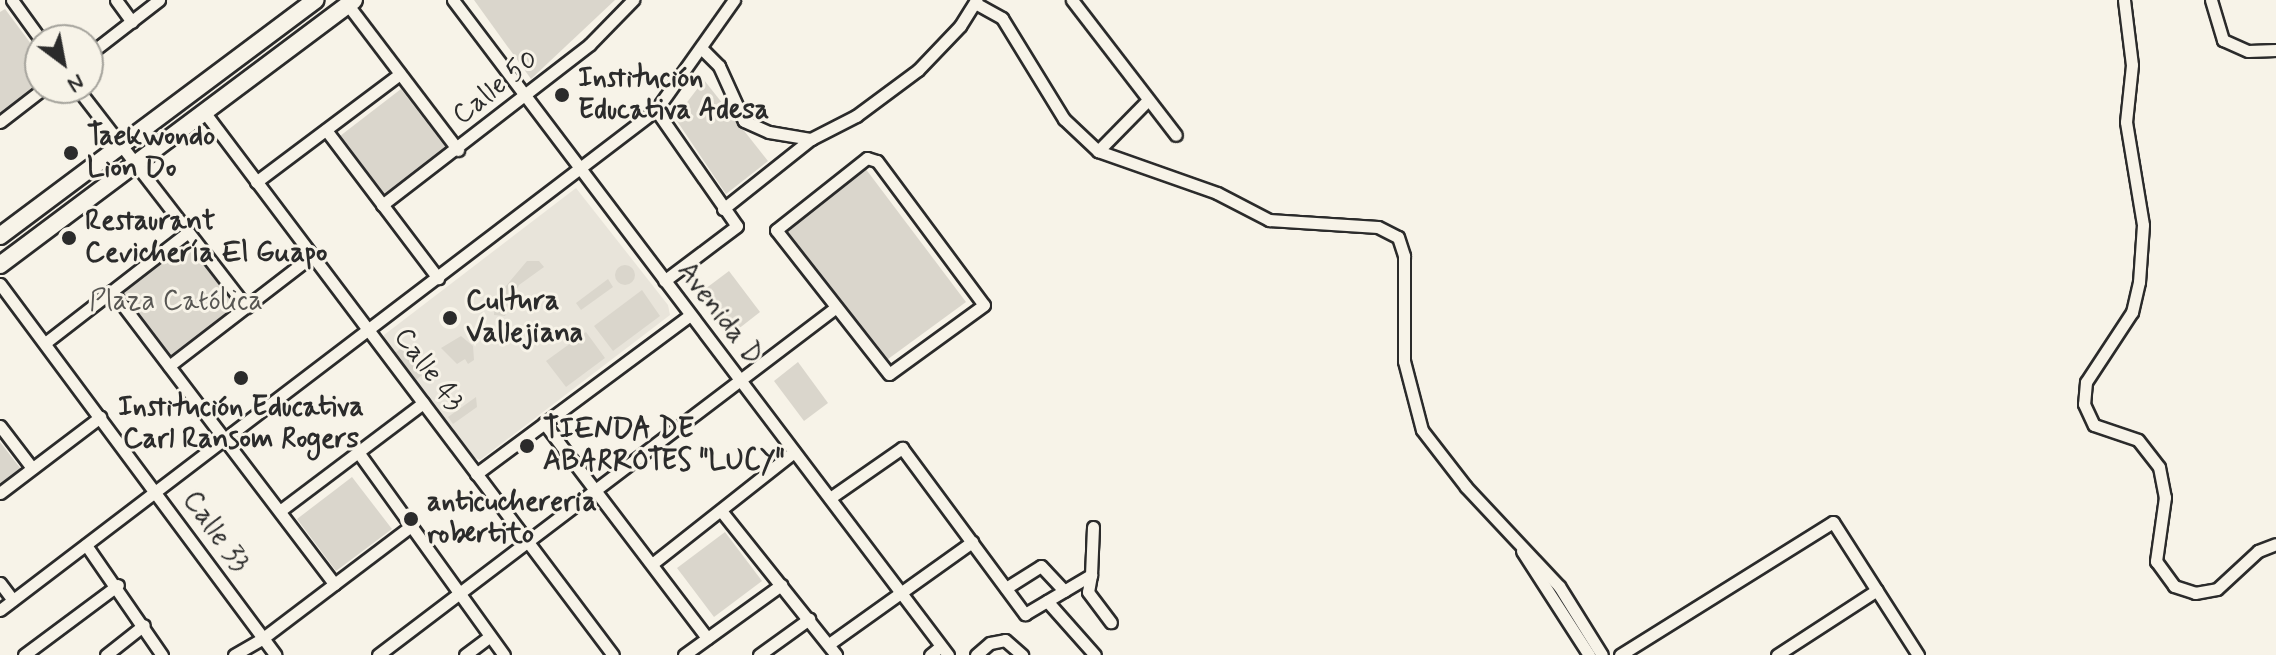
<!DOCTYPE html>
<meta charset="utf-8">
<style>
body{margin:0}
#map{position:relative;width:2276px;height:655px;overflow:hidden;background:#f7f3e8;font-family:Mynerve,sans-serif}
div>[style]{position:absolute}
[style*='--x']{left:calc(var(--x)*1px);top:calc(var(--y)*1px);width:calc(var(--w)*1px);rotate:calc(var(--a)*1deg)}
.built>*{inset:0;background:#e8e4da}
.green>*{inset:0;background:#dad6cc}
.round{border-radius:50%}
.roads{filter:drop-shadow(2px 0 #2b2b2b) drop-shadow(-2px 0 #2b2b2b) drop-shadow(0 2px #2b2b2b) drop-shadow(0 -2px #2b2b2b)}
.minor>*{height:11px;margin:-5.5px;padding:0 5.5px;transform-origin:5.5px;border-radius:5.5px;background:#f7f3e8}
.primary>*{height:16px;margin:-8px;padding:0 8px;transform-origin:8px;border-radius:8px;background:#f7f3e8}
.dots>*{width:22px;height:22px;translate:-50% -50%;box-sizing:border-box;border:4px solid #f7f3e8;border-radius:50%}
span{translate:-50% -50%;white-space:nowrap;text-align:center;line-height:1.15;-webkit-text-stroke:6px #f7f3e8;paint-order:stroke}
.poi-label{font-size:28px;color:#2b2b2b;font-weight:700}
.left{translate:0 -50%;text-align:left}
.street-label{font-size:28px;color:#2b2b2b}
.park-label{font-size:28px;color:#575653}
.north{position:absolute;left:24px;top:24px;width:80px;height:80px;box-sizing:border-box;background:#f7f3e8;border:2px solid #a5a39c;border-radius:50%;rotate:148deg;font-size:22px;font-weight:700;line-height:32px;text-align:center;color:#2b2b2b}
.north::after{content:'';display:block;margin:auto;width:28px;height:36px;background:#2b2b2b;clip-path:polygon(50% 0,100% 100%,50% 72%,0 100%)}
</style>
<div id="map">
<div class="built">
<div style="clip-path:polygon(576px 188px,668px 305px,670px 315px,480px 460px,473px 457px,383px 340px,384px 335px)"></div>
</div>
<div class="green">
<div style="clip-path:polygon(474px 0,615px 0,531px 79px)"></div>
<div style="clip-path:polygon(5px 9px,40px 56px,40px 85px,0 113px,0 12px)"></div>
<div style="clip-path:polygon(704px 80px,768px 161px,726px 194px,675px 118px)"></div>
<div style="clip-path:polygon(401px 89px,446px 148px,385px 194px,340px 136px)"></div>
<div style="clip-path:polygon(862px 164px,966px 302px,884px 362px,782px 224px)"></div>
<div style="clip-path:polygon(186px 239px,238px 308px,169px 366px,112px 291px)"></div>
<div style="clip-path:polygon(527px 261px,539px 261px,544px 267px,519px 285px,505px 316px,494px 315px,495px 299px)"></div>
<div class="round" style="left:615px;top:265px;width:20px;height:20px"></div>
<div style="clip-path:polygon(729px 271px,760px 312px,737px 330px,705px 289px)"></div>
<div style="clip-path:polygon(608px 279px,613px 287px,581px 310px,576px 303px)"></div>
<div style="clip-path:polygon(642px 290px,660px 316px,613px 351px,594px 326px)"></div>
<div style="clip-path:polygon(586px 332px,605px 358px,566px 387px,546px 361px)"></div>
<div style="clip-path:polygon(461px 336px,473px 346px,474px 360px,468px 364px,465px 359px,457px 364px,441px 348px)"></div>
<div style="clip-path:polygon(401px 348px,422px 375px,416px 380px,395px 353px)"></div>
<div style="clip-path:polygon(798px 362px,828px 403px,804px 421px,774px 381px)"></div>
<div style="clip-path:polygon(476px 397px,477px 407px,453px 424px,448px 417px)"></div>
<div style="clip-path:polygon(0 442px,21px 469px,0 488px)"></div>
<div style="clip-path:polygon(352px 477px,392px 529px,336px 571px,297px 519px)"></div>
<div style="clip-path:polygon(725px 532px,762px 581px,714px 617px,677px 568px)"></div>
</div>
<div class="roads">
<div class="minor">
<div style="--x:12;--y:0;--w:49;--a:54.1"></div>
<div style="--x:116;--y:0;--w:27;--a:54"></div>
<div style="--x:453;--y:0;--w:821;--a:52.92"></div>
<div style="--x:1072;--y:0;--w:170;--a:52.4"></div>
<div style="--x:2124;--y:0;--w:65;--a:83"></div>
<div style="--x:2132;--y:65;--w:57;--a:96"></div>
<div style="--x:2126;--y:122;--w:104;--a:80.6"></div>
<div style="--x:2143;--y:225;--w:57;--a:94"></div>
<div style="--x:2139;--y:282;--w:31;--a:103"></div>
<div style="--x:2132;--y:312;--w:84;--a:123.3"></div>
<div style="--x:2086;--y:382;--w:22;--a:95"></div>
<div style="--x:2084;--y:404;--w:23;--a:65"></div>
<div style="--x:2094;--y:425;--w:46;--a:18.8"></div>
<div style="--x:2138;--y:440;--w:34;--a:52"></div>
<div style="--x:2159;--y:467;--w:31;--a:79"></div>
<div style="--x:2165;--y:497;--w:65;--a:98"></div>
<div style="--x:2156;--y:561;--w:31;--a:54"></div>
<div style="--x:2174;--y:586;--w:22;--a:18"></div>
<div style="--x:2195;--y:593;--w:22;--a:-10"></div>
<div style="--x:2217;--y:589;--w:56;--a:-42.8"></div>
<div style="--x:2258;--y:551;--w:19;--a:-21"></div>
<div style="--x:2211;--y:0;--w:42;--a:73.3"></div>
<div style="--x:2223;--y:40;--w:27;--a:24"></div>
<div style="--x:2248;--y:51;--w:28;--a:-2"></div>
<div style="--x:975;--y:3;--w:31;--a:29"></div>
<div style="--x:1002;--y:18;--w:119;--a:58.5"></div>
<div style="--x:1064;--y:119;--w:47;--a:43.3"></div>
<div style="--x:1098;--y:151;--w:126;--a:19.4"></div>
<div style="--x:1217;--y:193;--w:59;--a:27.4"></div>
<div style="--x:1269;--y:220;--w:109;--a:3.7"></div>
<div style="--x:1378;--y:227;--w:22;--a:27"></div>
<div style="--x:1398;--y:237;--w:20;--a:72"></div>
<div style="--x:1404;--y:256;--w:105;--a:90"></div>
<div style="--x:1404;--y:361;--w:71;--a:75.4"></div>
<div style="--x:1422;--y:430;--w:72;--a:52.3"></div>
<div style="--x:1466;--y:487;--w:136;--a:46.8"></div>
<div style="--x:1559;--y:586;--w:81;--a:58.1"></div>
<div style="--x:348;--y:5;--w:182;--a:52.8"></div>
<div style="--x:702;--y:49;--w:24;--a:45"></div>
<div style="--x:719;--y:66;--w:60;--a:65.6"></div>
<div style="--x:744;--y:121;--w:27;--a:24"></div>
<div style="--x:769;--y:132;--w:43;--a:9.5"></div>
<div style="--x:811;--y:139;--w:51;--a:-27.1"></div>
<div style="--x:856;--y:116;--w:77;--a:-36.6"></div>
<div style="--x:918;--y:70;--w:61;--a:-46.3"></div>
<div style="--x:960;--y:26;--w:31;--a:-58"></div>
<div style="--x:88;--y:55;--w:90;--a:-37.8"></div>
<div style="--x:77;--y:88;--w:277;--a:52.3"></div>
<div style="--x:656;--y:110;--w:141;--a:55.1"></div>
<div style="--x:737;--y:226;--w:91;--a:143"></div>
<div style="--x:205;--y:113;--w:678;--a:53.03"></div>
<div style="--x:0;--y:122;--w:56;--a:-37.7"></div>
<div style="--x:326;--y:130;--w:186;--a:52.9"></div>
<div style="--x:1098;--y:151;--w:71;--a:-45.6"></div>
<div style="--x:867;--y:158;--w:10;--a:17"></div>
<div style="--x:877;--y:161;--w:179;--a:53.4"></div>
<div style="--x:984;--y:305;--w:117;--a:144"></div>
<div style="--x:889;--y:374;--w:183;--a:-128.1"></div>
<div style="--x:776;--y:230;--w:116;--a:-38.4"></div>
<div style="--x:256;--y:182;--w:180;--a:-36.9"></div>
<div style="--x:382;--y:205;--w:263;--a:-37.7"></div>
<div style="--x:590;--y:44;--w:62;--a:-45.7"></div>
<div style="--x:723;--y:209;--w:112;--a:-38.5"></div>
<div style="--x:0;--y:284;--w:462;--a:53.4"></div>
<div style="--x:112;--y:291;--w:368;--a:52.8"></div>
<div style="--x:45;--y:343;--w:181;--a:-37.8"></div>
<div style="--x:169;--y:366;--w:180;--a:-37.6"></div>
<div style="--x:544;--y:423;--w:270;--a:52.8"></div>
<div style="--x:0;--y:426;--w:53;--a:52.7"></div>
<div style="--x:358;--y:452;--w:250;--a:54.3"></div>
<div style="--x:476;--y:474;--w:267;--a:-36.6"></div>
<div style="--x:0;--y:493;--w:126;--a:-37.2"></div>
<div style="--x:830;--y:498;--w:88;--a:-34.8"></div>
<div style="--x:902;--y:448;--w:207;--a:53.5"></div>
<div style="--x:1025;--y:614;--w:77;--a:-30.6"></div>
<div style="--x:1091;--y:575;--w:48;--a:-87.6"></div>
<div style="--x:281;--y:510;--w:178;--a:-37"></div>
<div style="--x:722;--y:512;--w:183;--a:51.4"></div>
<div style="--x:86;--y:545;--w:134;--a:55.4"></div>
<div style="--x:1522;--y:551;--w:124;--a:57.2"></div>
<div style="--x:652;--y:564;--w:181;--a:-38.3"></div>
<div style="--x:1091;--y:575;--w:17;--a:100"></div>
<div style="--x:1088;--y:592;--w:38;--a:53"></div>
<div style="--x:0;--y:583;--w:21;--a:53"></div>
<div style="--x:1006;--y:588;--w:41;--a:-32.2"></div>
<div style="--x:1041;--y:566;--w:34;--a:47"></div>
<div style="--x:1047;--y:601;--w:72;--a:48.4"></div>
<div style="--x:0;--y:610;--w:825;--a:-37.31"></div>
<div style="--x:656;--y:110;--w:135;--a:-54.7"></div>
<div style="--x:829;--y:644;--w:176;--a:-35.5"></div>
<div style="--x:24;--y:655;--w:117;--a:-36.7"></div>
<div style="--x:106;--y:655;--w:48;--a:-38.3"></div>
<div style="--x:234;--y:655;--w:34;--a:-30"></div>
<div style="--x:263;--y:638;--w:186;--a:-37.1"></div>
<div style="--x:378;--y:655;--w:574;--a:-37.21"></div>
<div style="--x:465;--y:655;--w:31;--a:-37"></div>
<div style="--x:684;--y:655;--w:120;--a:-35.8"></div>
<div style="--x:759;--y:655;--w:62;--a:-35.8"></div>
<div style="--x:930;--y:655;--w:13;--a:-39"></div>
<div style="--x:976;--y:655;--w:18;--a:-41"></div>
<div style="--x:990;--y:643;--w:15;--a:-11"></div>
<div style="--x:1005;--y:640;--w:23;--a:41"></div>
<div style="--x:1620;--y:655;--w:251;--a:-32"></div>
<div style="--x:1833;--y:522;--w:158;--a:57.4"></div>
<div style="--x:1777;--y:655;--w:119;--a:-33"></div>
</div>
<div class="primary">
<div style="--x:0;--y:236;--w:394;--a:-36.8"></div>
<div style="--x:0;--y:265;--w:442;--a:-36.8"></div>
</div>
</div>
<div class="dots">
<div style="left:562px;top:95px;background:#2b2b2b"></div>
<div style="left:71px;top:153px;background:#2b2b2b"></div>
<div style="left:69px;top:238px;background:#2b2b2b"></div>
<div style="left:450px;top:318px;background:#2b2b2b"></div>
<div style="left:241px;top:378px;background:#2b2b2b"></div>
<div style="left:527px;top:446px;background:#2b2b2b"></div>
<div style="left:411px;top:519px;background:#2b2b2b"></div>
</div>
<div class="poi-label">
<span class="left" style="left:578px;top:95px">Institución<br>Educativa Adesa</span>
<span class="left" style="left:87px;top:153px">Taekwondo<br>Lion Do</span>
<span class="left" style="left:85px;top:238px">Restaurant<br>Cevichería El Guapo</span>
<span class="left" style="left:466px;top:318px">Cultura<br>Vallejiana</span>
<span style="left:241px;top:424px">Institución Educativa<br>Carl Ransom Rogers</span>
<span class="left" style="left:543px;top:446px">TIENDA DE<br>ABARROTES "LUCY"</span>
<span class="left" style="left:427px;top:519px">anticuchereria<br>robertito</span>
</div>
<div class="street-label">
<span style="left:496px;top:88px;rotate:-39deg">Calle 50</span>
<span style="left:719px;top:314px;rotate:53deg">Avenida D</span>
<span style="left:428px;top:370px;rotate:53deg">Calle 43</span>
<span style="left:215px;top:532px;rotate:54deg">Calle 33</span>
</div>
<div class="park-label">
<span style="left:176px;top:302px">Plaza Católica</span>
</div>
<div class="north">N</div>
</div>
